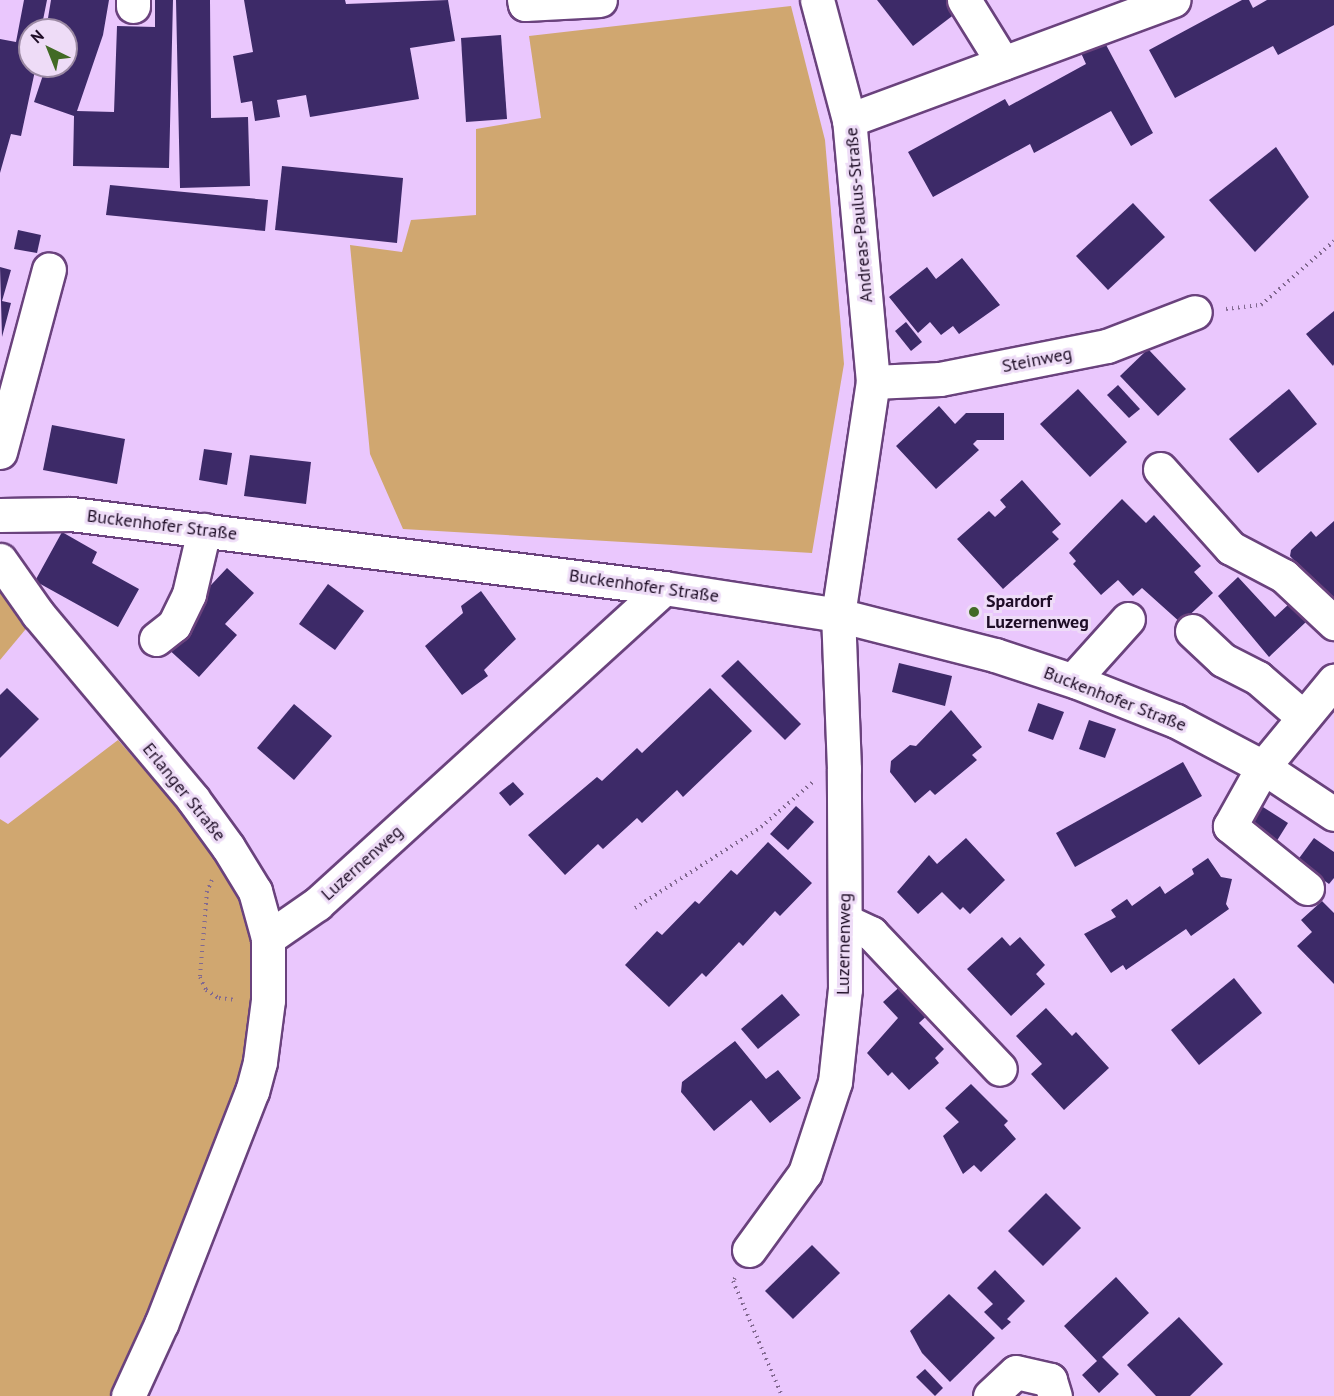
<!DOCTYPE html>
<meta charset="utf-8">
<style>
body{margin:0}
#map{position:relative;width:1334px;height:1396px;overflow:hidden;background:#eac7fd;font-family:"PT Sans",sans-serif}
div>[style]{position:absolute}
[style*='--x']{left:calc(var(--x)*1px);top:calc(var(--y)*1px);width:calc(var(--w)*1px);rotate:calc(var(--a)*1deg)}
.green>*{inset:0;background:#d0a770}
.building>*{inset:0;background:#3d2a68}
.path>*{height:4px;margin-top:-2px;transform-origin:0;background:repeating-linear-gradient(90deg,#826990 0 1.5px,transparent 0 6px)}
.roads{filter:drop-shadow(2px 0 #6a427d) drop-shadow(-2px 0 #6a427d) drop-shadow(0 2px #6a427d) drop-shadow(0 -2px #6a427d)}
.minor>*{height:33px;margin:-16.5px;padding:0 16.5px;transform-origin:16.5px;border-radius:16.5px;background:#fff}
.major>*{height:33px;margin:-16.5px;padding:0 16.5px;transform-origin:16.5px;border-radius:16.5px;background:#fff}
.dots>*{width:16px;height:16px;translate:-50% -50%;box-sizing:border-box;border:3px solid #eedcf7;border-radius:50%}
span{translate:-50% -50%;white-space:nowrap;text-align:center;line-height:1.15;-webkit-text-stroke:6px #eedcf7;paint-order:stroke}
.street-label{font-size:18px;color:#1e0d26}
.poi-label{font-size:18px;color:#1e0d26;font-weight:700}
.left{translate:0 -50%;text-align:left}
.north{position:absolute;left:18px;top:18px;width:60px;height:60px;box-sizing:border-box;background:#eedcf7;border:2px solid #9b89a3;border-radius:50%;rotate:317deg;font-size:16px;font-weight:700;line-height:24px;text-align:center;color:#1e0d26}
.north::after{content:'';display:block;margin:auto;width:21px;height:27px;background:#426a25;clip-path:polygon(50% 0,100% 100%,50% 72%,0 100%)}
</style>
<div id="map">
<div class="green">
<div style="clip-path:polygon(791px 6px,825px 140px,844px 364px,812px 553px,403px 529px,370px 454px,350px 245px,402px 252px,411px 220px,476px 215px,476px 129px,541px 118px,529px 36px)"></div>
<div style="clip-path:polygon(0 590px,30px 624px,0 660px)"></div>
<div style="clip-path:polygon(118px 740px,212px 846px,264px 947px,242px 1080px,116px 1396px,0 1396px,0 819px,8px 824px)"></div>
</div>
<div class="building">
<div style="clip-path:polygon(24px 0,47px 0,41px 30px,30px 30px,30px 66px,36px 66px,21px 136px,11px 134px,0 173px,0 39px,16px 42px)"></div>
<div style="clip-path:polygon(51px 0,109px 0,103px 35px,77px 111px,114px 112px,117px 26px,155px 27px,155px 0,173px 0,169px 168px,73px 166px,74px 116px,34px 102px,46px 66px,66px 66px,66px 30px,46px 30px)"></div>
<div style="clip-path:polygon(176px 0,210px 0,211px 118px,248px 117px,250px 186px,180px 188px)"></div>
<div style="clip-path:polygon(244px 0,345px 0,346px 4px,448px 0,455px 41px,410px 48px,419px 99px,310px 117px,306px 95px,277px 100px,280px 117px,255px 121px,252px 101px,241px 103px,233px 56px,253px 52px)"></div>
<div style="clip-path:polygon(877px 0,959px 0,964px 7px,913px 46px)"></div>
<div style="clip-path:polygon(1242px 0,1249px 0,1253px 8px,1267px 0,1334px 0,1334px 25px,1278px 55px,1273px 46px,1175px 98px,1149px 50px)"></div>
<div style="clip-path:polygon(501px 35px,507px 119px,466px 122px,461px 38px)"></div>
<div style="clip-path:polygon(1104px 41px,1153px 133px,1131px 146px,1111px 111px,1034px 153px,1030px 144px,933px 197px,908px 152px,1005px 99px,1009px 106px,1086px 64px,1081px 53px)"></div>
<div style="clip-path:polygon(1276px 147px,1309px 197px,1255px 252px,1209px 200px)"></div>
<div style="clip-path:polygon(282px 166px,403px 178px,397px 243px,275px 230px)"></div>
<div style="clip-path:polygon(110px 185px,268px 200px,265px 231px,106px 215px)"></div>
<div style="clip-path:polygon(1133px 203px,1165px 237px,1108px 290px,1076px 256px)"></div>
<div style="clip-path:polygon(18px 230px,41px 235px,37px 253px,14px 249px)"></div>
<div style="clip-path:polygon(962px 258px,1000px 305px,959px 334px,953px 326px,941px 335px,930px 322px,918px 333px,889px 297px,927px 267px,936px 279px)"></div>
<div style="clip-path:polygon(0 267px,11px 270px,2px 301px,11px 303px,2px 337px)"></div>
<div style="clip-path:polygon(1334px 311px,1334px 364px,1333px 366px,1306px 334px)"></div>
<div style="clip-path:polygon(906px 322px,922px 342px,911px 351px,895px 331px)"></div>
<div style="clip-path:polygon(1148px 349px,1186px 389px,1158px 416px,1120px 376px)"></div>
<div style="clip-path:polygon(1118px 385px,1140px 409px,1129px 418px,1107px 395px)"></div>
<div style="clip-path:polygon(1078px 389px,1127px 442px,1090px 477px,1040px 424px)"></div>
<div style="clip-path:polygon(1289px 389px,1317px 424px,1258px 473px,1229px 439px)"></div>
<div style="clip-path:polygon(939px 406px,955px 424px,966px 413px,1004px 413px,1004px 440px,977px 440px,973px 444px,979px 450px,936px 489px,896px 446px)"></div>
<div style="clip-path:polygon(52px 425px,125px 439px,117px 484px,43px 470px)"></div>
<div style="clip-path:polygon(204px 449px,232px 453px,227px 485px,199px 480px)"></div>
<div style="clip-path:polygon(250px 455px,311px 462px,306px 504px,244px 496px)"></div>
<div style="clip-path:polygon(1022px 480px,1061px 524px,1052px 532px,1059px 539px,1003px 589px,957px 539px,989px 511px,995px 517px,1006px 507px,1000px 500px)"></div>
<div style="clip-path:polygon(1122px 499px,1146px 523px,1154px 515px,1201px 566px,1194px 572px,1213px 593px,1181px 623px,1142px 588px,1133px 596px,1118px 580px,1101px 595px,1073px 564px,1076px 561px,1069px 553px)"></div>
<div style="clip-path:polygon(1334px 521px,1334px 597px,1328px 597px,1290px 556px,1291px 550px,1311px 531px,1316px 537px)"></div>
<div style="clip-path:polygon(62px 532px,97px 552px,92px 563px,139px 589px,118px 627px,35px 581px)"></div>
<div style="clip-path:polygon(227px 568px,254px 593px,225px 624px,237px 635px,199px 677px,166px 647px,203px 607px,196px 601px)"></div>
<div style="clip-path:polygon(1238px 577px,1275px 617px,1290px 603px,1307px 621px,1269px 657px,1218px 596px)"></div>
<div style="clip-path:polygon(328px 584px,364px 611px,335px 650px,299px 624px)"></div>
<div style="clip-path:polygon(481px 591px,516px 639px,484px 670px,488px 676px,462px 695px,425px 646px,463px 613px,461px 606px)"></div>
<div style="clip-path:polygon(738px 660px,801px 724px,785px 740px,721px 676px)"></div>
<div style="clip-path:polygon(899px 663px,952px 676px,945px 706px,892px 692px)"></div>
<div style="clip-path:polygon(7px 688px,39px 719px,0 758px,0 695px)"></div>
<div style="clip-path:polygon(710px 688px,752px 731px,683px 797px,677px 790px,642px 823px,637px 818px,603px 849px,598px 844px,565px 875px,528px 835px,597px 777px,602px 781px,637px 748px,642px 753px)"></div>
<div style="clip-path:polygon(1038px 703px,1064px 712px,1053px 740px,1028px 731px)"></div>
<div style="clip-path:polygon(294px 704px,332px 736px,294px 780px,257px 748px)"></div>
<div style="clip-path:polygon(951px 710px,982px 747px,972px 755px,977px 760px,935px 795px,930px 790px,915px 803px,890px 772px,891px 761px,910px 745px,916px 746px)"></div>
<div style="clip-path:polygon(1089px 720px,1116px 729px,1105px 758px,1079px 749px)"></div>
<div style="clip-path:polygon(1183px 762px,1202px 796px,1075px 867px,1056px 833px)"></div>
<div style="clip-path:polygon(513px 782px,524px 794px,510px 806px,499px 793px)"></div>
<div style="clip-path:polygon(1255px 802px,1288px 823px,1273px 847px,1240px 826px)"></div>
<div style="clip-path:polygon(796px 806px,814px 822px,788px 850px,770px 834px)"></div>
<div style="clip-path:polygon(966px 838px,1005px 880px,970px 914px,963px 907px,960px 910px,942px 892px,918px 914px,897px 892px,929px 855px,937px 864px)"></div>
<div style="clip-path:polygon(1314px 838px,1334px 852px,1334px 878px,1329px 884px,1297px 861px)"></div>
<div style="clip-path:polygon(768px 842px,812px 883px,780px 916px,775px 911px,743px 946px,739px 942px,706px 977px,702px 973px,669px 1007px,625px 965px,657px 931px,662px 935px,695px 901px,699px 904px,731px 870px,737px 875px)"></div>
<div style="clip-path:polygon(1208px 858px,1221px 877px,1232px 879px,1226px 904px,1229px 909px,1191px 936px,1186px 929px,1126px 970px,1123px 965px,1111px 973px,1084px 934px,1116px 917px,1111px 910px,1127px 899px,1132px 906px,1160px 886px,1165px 894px,1194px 874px,1192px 869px)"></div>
<div style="clip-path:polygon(1322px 901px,1334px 913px,1334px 984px,1297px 946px,1312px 932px,1301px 920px)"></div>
<div style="clip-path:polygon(1002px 937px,1010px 946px,1020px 937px,1045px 965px,1036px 974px,1045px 984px,1011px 1016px,967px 969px)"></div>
<div style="clip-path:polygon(1234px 978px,1262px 1013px,1199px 1065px,1171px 1030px)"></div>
<div style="clip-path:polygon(906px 981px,932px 1011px,919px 1023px,944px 1049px,935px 1058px,939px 1063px,909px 1090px,892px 1072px,888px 1076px,867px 1053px,898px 1018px,883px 1002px)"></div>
<div style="clip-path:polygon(782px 994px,800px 1015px,758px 1049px,741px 1029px)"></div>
<div style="clip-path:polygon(1046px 1008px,1072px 1036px,1076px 1032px,1109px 1068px,1064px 1110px,1031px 1074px,1042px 1064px,1016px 1036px)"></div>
<div style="clip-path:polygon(735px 1041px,766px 1079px,778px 1070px,801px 1098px,770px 1123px,751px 1100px,714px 1131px,681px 1092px,682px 1082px)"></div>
<div style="clip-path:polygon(971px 1084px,1008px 1121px,1004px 1125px,1016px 1139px,981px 1172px,974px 1165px,963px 1174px,943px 1136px,959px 1122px,945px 1108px)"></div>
<div style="clip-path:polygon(1046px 1193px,1081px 1228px,1043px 1266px,1008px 1231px)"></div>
<div style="clip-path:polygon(812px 1245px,840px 1273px,793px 1319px,765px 1291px)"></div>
<div style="clip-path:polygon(995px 1270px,1025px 1301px,1007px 1319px,1011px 1322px,1002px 1330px,984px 1312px,993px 1304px,977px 1288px)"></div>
<div style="clip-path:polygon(1116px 1277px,1149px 1313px,1102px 1357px,1119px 1374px,1099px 1393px,1082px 1375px,1097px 1361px,1064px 1326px)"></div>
<div style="clip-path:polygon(949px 1294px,995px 1338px,950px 1382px,922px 1353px,910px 1331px)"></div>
<div style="clip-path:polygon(1179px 1317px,1223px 1364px,1190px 1396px,1156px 1396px,1127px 1365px)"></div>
<div style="clip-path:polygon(925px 1369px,943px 1388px,935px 1396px,916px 1377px)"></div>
</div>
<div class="path">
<div style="--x:1226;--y:309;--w:35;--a:-7"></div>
<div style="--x:1261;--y:305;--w:97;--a:-41.2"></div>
<div style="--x:212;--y:880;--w:12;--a:114"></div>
<div style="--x:207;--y:891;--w:86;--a:94.7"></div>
<div style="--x:200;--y:977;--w:14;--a:65"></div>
<div style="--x:206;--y:990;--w:15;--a:32"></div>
<div style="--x:219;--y:998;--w:17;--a:7"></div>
<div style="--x:635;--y:908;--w:150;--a:-32.7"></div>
<div style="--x:761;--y:827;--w:69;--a:-40.9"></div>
<div style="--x:735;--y:1278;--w:4;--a:124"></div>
<div style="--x:733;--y:1281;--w:125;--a:66.9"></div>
</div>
<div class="roads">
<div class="minor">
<div style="--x:133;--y:0;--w:6;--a:90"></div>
<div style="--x:524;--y:0;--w:4;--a:76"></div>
<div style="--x:525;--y:4;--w:75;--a:-3.1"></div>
<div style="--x:964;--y:0;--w:74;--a:58.2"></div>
<div style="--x:849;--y:120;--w:346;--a:-20.3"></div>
<div style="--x:873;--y:382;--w:67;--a:-2.6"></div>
<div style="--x:940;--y:379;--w:170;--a:-11.2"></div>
<div style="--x:1107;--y:346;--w:94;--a:-21.1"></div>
<div style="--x:0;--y:452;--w:189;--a:-75"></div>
<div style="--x:1160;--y:469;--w:106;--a:48.1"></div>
<div style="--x:1231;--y:548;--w:60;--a:27.8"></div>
<div style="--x:1284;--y:576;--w:69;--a:43.2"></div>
<div style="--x:0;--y:515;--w:71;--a:-0.8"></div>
<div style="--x:71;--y:514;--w:598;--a:7.11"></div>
<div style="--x:664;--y:588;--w:176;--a:8.8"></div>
<div style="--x:838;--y:615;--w:162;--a:14.3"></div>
<div style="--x:995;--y:655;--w:86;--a:18.2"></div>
<div style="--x:1077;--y:682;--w:106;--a:21.5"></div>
<div style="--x:1176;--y:721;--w:98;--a:27.9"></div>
<div style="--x:1263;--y:767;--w:85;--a:33.5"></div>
<div style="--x:1192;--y:631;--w:42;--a:43.1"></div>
<div style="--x:1223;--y:660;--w:39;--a:27"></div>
<div style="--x:1258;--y:678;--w:58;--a:40.8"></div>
<div style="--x:156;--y:639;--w:23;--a:-38"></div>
<div style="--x:174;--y:625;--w:34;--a:-64"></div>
<div style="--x:189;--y:594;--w:66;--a:-76.8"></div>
<div style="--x:1073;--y:680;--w:82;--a:-48"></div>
<div style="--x:1307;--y:888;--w:99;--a:-141.2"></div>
<div style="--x:1230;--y:826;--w:68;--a:-60.8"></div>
<div style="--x:1263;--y:767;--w:112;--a:-50.5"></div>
<div style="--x:845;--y:921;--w:29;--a:25"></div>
<div style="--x:871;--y:933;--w:187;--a:46.5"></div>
<div style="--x:268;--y:938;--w:60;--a:-34.8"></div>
<div style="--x:317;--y:904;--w:469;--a:-42.3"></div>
<div style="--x:749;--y:1250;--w:95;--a:-54"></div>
<div style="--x:805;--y:1173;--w:96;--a:-71.8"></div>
<div style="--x:835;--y:1082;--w:94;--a:-83.9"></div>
<div style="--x:845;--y:989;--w:220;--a:-90.3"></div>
<div style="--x:844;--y:769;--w:154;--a:-92.2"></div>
<div style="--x:838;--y:615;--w:236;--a:-81.5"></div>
<div style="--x:873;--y:382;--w:263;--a:-95.2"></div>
<div style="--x:849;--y:120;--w:124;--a:-104.9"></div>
<div style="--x:990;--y:1396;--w:35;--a:-43"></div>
<div style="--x:1016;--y:1372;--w:35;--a:13"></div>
<div style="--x:1050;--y:1380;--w:17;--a:73"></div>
</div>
<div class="major">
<div style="--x:0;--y:560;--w:66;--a:54.9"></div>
<div style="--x:38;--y:614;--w:241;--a:50"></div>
<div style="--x:193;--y:799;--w:59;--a:53.9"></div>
<div style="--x:228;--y:847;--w:52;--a:58.5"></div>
<div style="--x:255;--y:891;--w:49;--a:74.5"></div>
<div style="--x:268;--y:938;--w:62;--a:90"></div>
<div style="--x:268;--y:1000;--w:63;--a:97.4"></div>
<div style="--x:260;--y:1062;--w:30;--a:105"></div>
<div style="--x:252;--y:1091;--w:250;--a:111.3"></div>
<div style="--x:161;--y:1324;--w:79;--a:114.6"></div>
</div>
</div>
<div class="dots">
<div style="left:974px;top:612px;background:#426a25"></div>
</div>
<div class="street-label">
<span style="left:859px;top:215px;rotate:-95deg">Andreas-Paulus-Straße</span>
<span style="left:1037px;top:360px;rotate:-11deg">Steinweg</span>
<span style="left:162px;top:525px;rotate:7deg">Buckenhofer Straße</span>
<span style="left:644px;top:586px;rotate:8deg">Buckenhofer Straße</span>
<span style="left:1115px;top:699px;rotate:21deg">Buckenhofer Straße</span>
<span style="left:184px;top:792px;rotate:51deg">Erlanger Straße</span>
<span style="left:362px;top:863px;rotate:-42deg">Luzernenweg</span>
<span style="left:844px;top:944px;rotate:-89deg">Luzernenweg</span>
</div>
<div class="poi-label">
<span class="left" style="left:986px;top:612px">Spardorf<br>Luzernenweg</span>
</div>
<div class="north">N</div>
</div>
